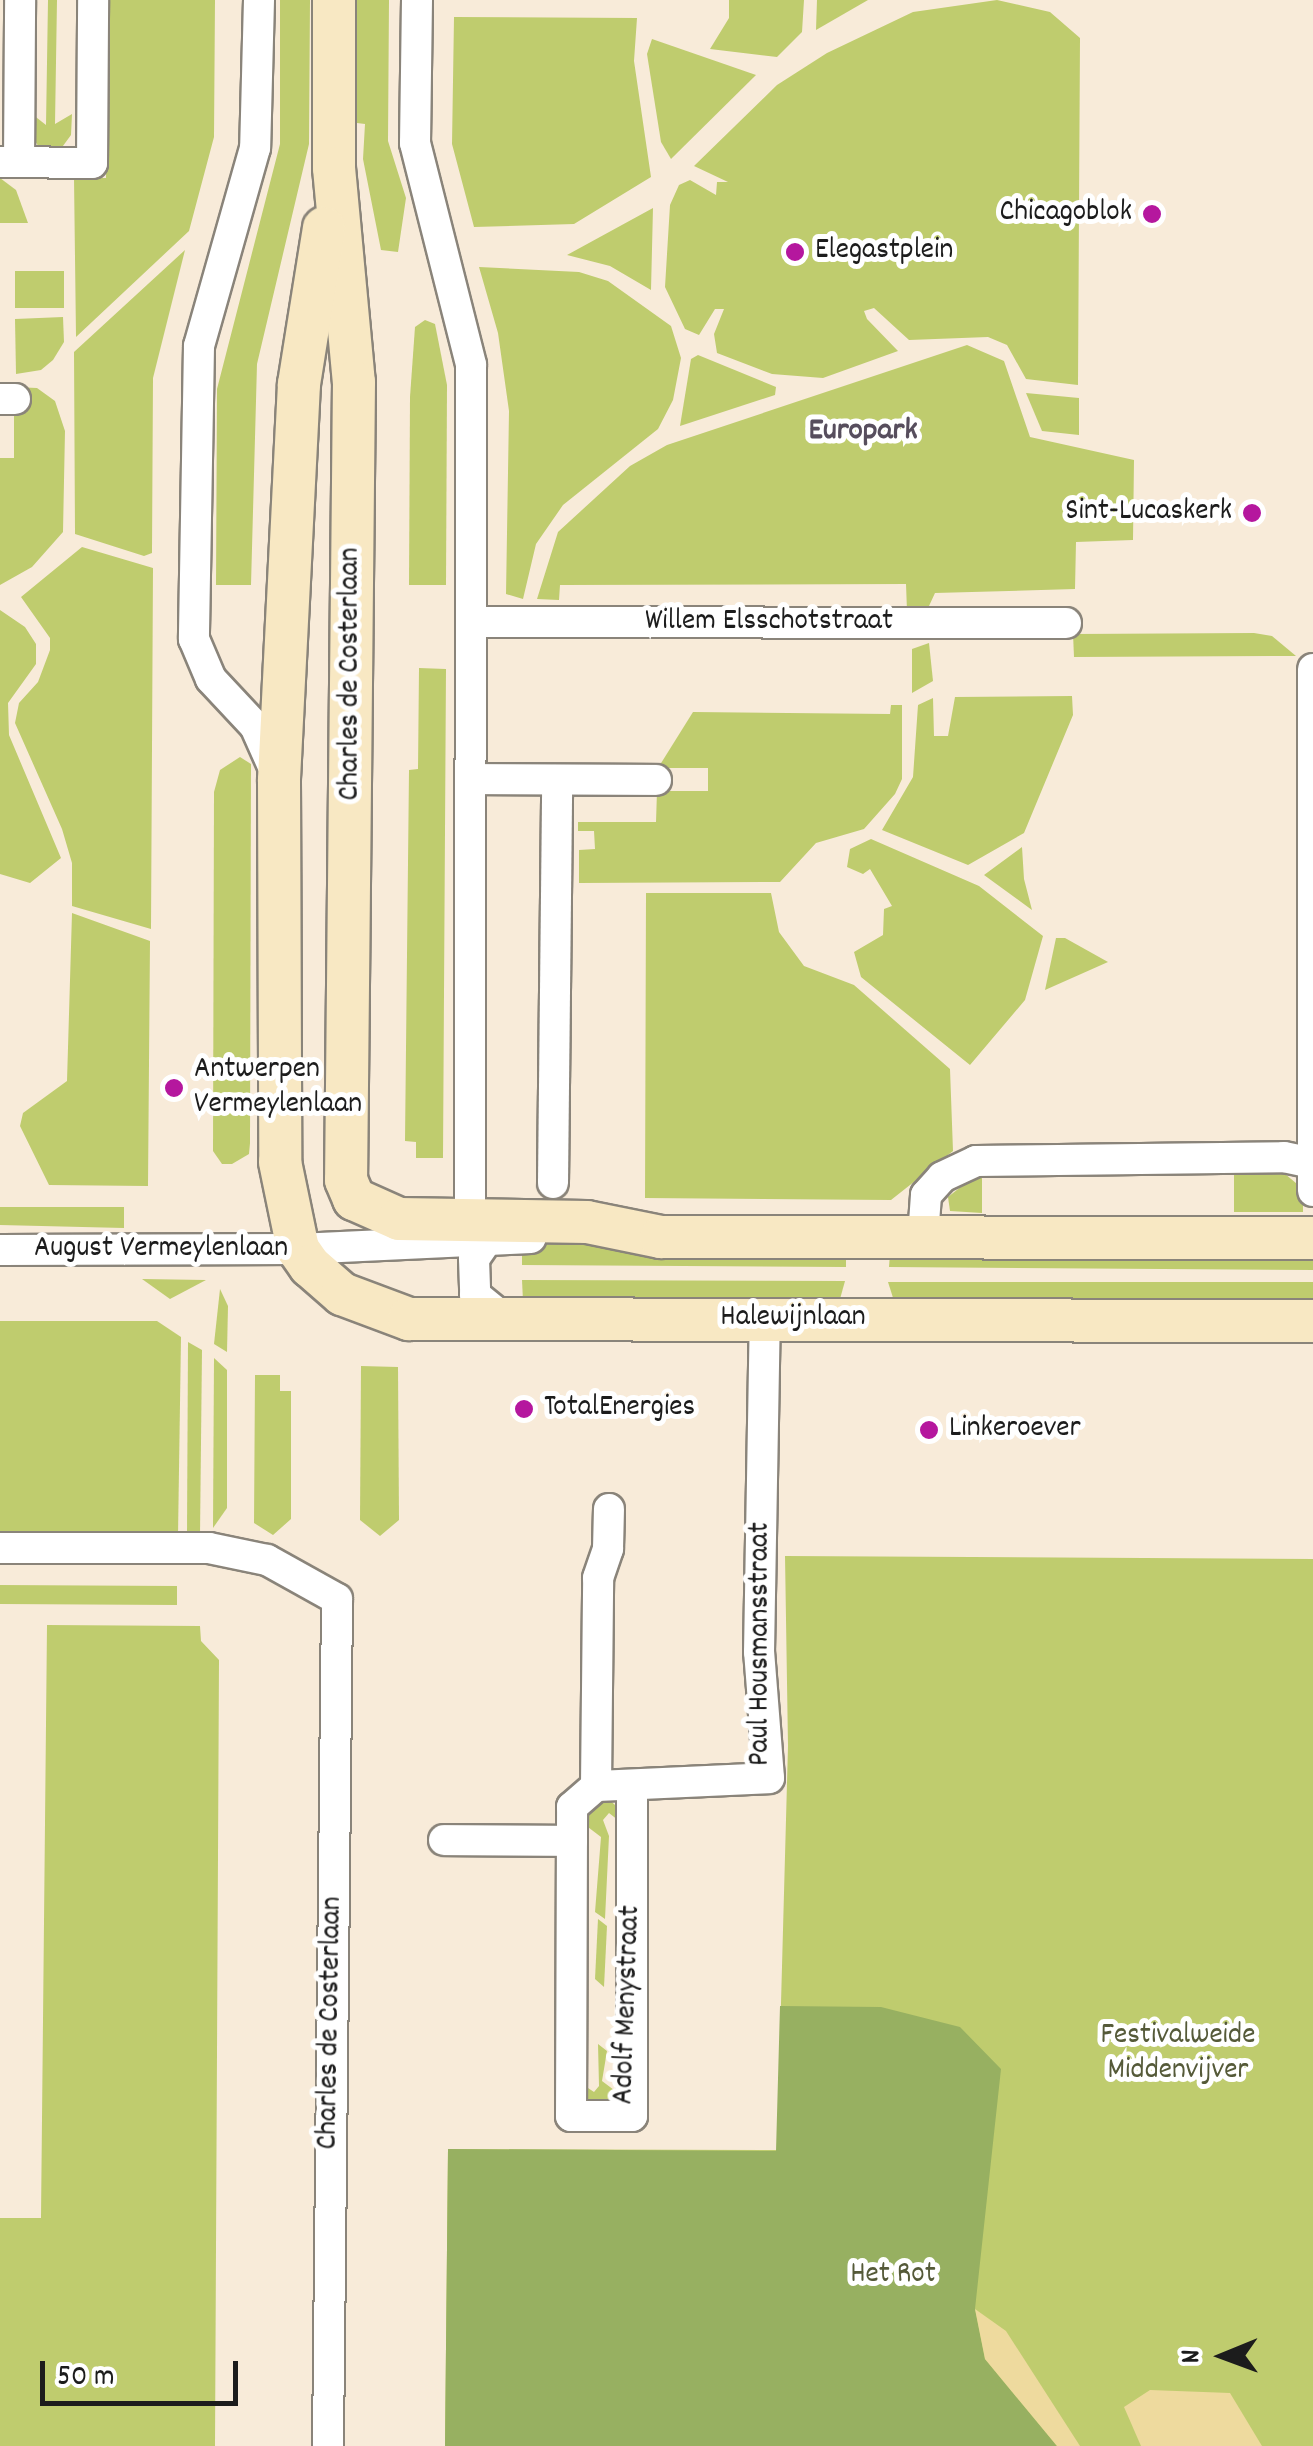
<!DOCTYPE html>
<style>
body{margin:0}
#map{position:relative;width:1313px;height:2446px;overflow:hidden;background:#f8ebd9;font-family:Dekko,sans-serif}
div>[style]{position:absolute}
[style*='--x']{left:calc(var(--x)*1px);top:calc(var(--y)*1px);width:calc(var(--w)*1px);rotate:calc(var(--a)*1deg)}
.green>*{inset:0;background:#bfcc6e}
.forest>*{inset:0;background:#97b061}
.sand>*{inset:0;background:#eeda9e}
.roads{filter:drop-shadow(2px 0 #8a847a) drop-shadow(-2px 0 #8a847a) drop-shadow(0 2px #8a847a) drop-shadow(0 -2px #8a847a)}
.street>*{height:30px;margin:-15px;padding:0 15px;transform-origin:15px;border-radius:15px;background:#fff}
.secondary>*{height:42px;margin:-21px;padding:0 21px;transform-origin:21px;border-radius:21px;background:#f8e8c3}
.dots>*{width:28px;height:28px;translate:-50% -50%;box-sizing:border-box;border:5px solid #fff;border-radius:50%}
span{translate:-50% -50%;white-space:nowrap;text-align:center;line-height:1.15;-webkit-text-stroke:10px #fff;paint-order:stroke}
.poi-label{font-size:30px;color:#1c1c1c}
.right{translate:-100% -50%;text-align:right}
.left{translate:0 -50%;text-align:left}
.street-label{font-size:30px;color:#1c1c1c}
.park-label{font-size:30px;color:#555a39}
.neighbourhood-label{font-size:32px;color:#574e5d;font-weight:700}
.north{position:absolute;left:1173px;top:2306px;width:100px;height:100px;-webkit-text-stroke:8px #fff;paint-order:stroke;rotate:269deg;font-size:28px;font-weight:700;line-height:40px;text-align:center;color:#1c1c1c}
.north::after{content:'';display:block;margin:auto;width:35px;height:45px;background:#1c1c1c;clip-path:polygon(50% 0,100% 100%,50% 72%,0 100%)}
.scale{position:absolute;left:40px;top:2361px;width:198px;height:45px;box-sizing:border-box;border:5px solid #1c1c1c;border-top:0;padding-left:12px;font-size:30px;line-height:35px;white-space:nowrap;color:#1c1c1c;-webkit-text-stroke:8px #fff;paint-order:stroke}
</style>
<div id="map">
<div class="green">
<div style="clip-path:polygon(48px 0,57px 0,55px 124px,72px 114px,71px 135px,60px 150px,40px 149px,32px 136px,32px 114px,46px 125px)"></div>
<div style="clip-path:polygon(108px 0,215px 0,214px 137px,189px 231px,76px 337px,74px 178px,106px 178px)"></div>
<div style="clip-path:polygon(280px 0,310px 0,309px 144px,257px 364px,251px 585px,216px 585px,217px 389px,280px 144px)"></div>
<div style="clip-path:polygon(357px 0,389px 0,388px 141px,406px 198px,398px 252px,381px 250px,363px 159px,365px 124px,357px 123px)"></div>
<div style="clip-path:polygon(729px 0,804px 0,802px 32px,777px 57px,710px 49px,729px 18px)"></div>
<div style="clip-path:polygon(817px 0,868px 0,816px 30px)"></div>
<div style="clip-path:polygon(997px 0,1050px 12px,1080px 38px,1078px 385px,1026px 379px,1007px 345px,988px 337px,909px 340px,874px 308px,864px 311px,867px 319px,898px 351px,823px 378px,772px 374px,717px 353px,714px 334px,724px 309px,715px 309px,699px 335px,685px 329px,665px 287px,670px 205px,679px 185px,690px 180px,716px 195px,717px 182px,728px 182px,694px 166px,777px 85px,827px 53px,913px 12px)"></div>
<div style="clip-path:polygon(454px 17px,637px 18px,634px 61px,651px 177px,574px 224px,474px 227px,452px 144px)"></div>
<div style="clip-path:polygon(652px 39px,756px 75px,671px 159px,661px 142px,647px 54px)"></div>
<div style="clip-path:polygon(0 178px,16px 190px,28px 223px,0 223px)"></div>
<div style="clip-path:polygon(653px 208px,651px 290px,610px 266px,567px 255px)"></div>
<div style="clip-path:polygon(185px 250px,153px 378px,152px 553px,144px 556px,75px 534px,74px 352px)"></div>
<div style="clip-path:polygon(479px 267px,579px 272px,608px 281px,671px 326px,681px 358px,673px 400px,658px 429px,563px 505px,536px 544px,523px 599px,506px 594px,509px 411px,498px 333px)"></div>
<div style="clip-path:polygon(15px 271px,64px 271px,64px 308px,15px 308px)"></div>
<div style="clip-path:polygon(63px 317px,64px 342px,53px 360px,41px 370px,16px 374px,15px 319px)"></div>
<div style="clip-path:polygon(425px 320px,435px 324px,447px 385px,446px 585px,409px 585px,410px 397px,415px 327px)"></div>
<div style="clip-path:polygon(967px 345px,1004px 361px,1030px 437px,1134px 460px,1133px 540px,1076px 542px,1075px 589px,935px 593px,929px 606px,907px 611px,906px 584px,560px 585px,559px 600px,537px 599px,558px 532px,630px 466px,667px 445px)"></div>
<div style="clip-path:polygon(698px 355px,776px 387px,775px 395px,680px 426px,691px 359px)"></div>
<div style="clip-path:polygon(14px 387px,37px 388px,55px 401px,65px 431px,63px 532px,32px 567px,0 585px,0 458px,14px 458px)"></div>
<div style="clip-path:polygon(1026px 393px,1079px 398px,1079px 435px,1042px 431px)"></div>
<div style="clip-path:polygon(82px 547px,153px 568px,151px 929px,72px 906px,72px 863px,62px 829px,15px 723px,19px 703px,38px 682px,50px 650px,50px 638px,21px 597px)"></div>
<div style="clip-path:polygon(0 610px,25px 627px,36px 644px,36px 664px,8px 703px,9px 735px,61px 858px,30px 883px,0 874px)"></div>
<div style="clip-path:polygon(1254px 633px,1272px 636px,1296px 656px,1074px 657px,1073px 634px)"></div>
<div style="clip-path:polygon(929px 643px,933px 681px,912px 693px,912px 649px)"></div>
<div style="clip-path:polygon(419px 668px,446px 669px,443px 1158px,416px 1158px,416px 1142px,405px 1141px,409px 770px,418px 769px)"></div>
<div style="clip-path:polygon(1072px 696px,1073px 715px,1024px 833px,968px 865px,882px 830px,913px 777px,918px 705px,933px 698px,934px 736px,948px 736px,955px 697px)"></div>
<div style="clip-path:polygon(891px 705px,902px 705px,902px 779px,895px 794px,864px 829px,816px 843px,780px 882px,579px 883px,579px 850px,595px 849px,594px 831px,578px 831px,578px 822px,656px 822px,657px 791px,708px 791px,708px 768px,658px 768px,693px 712px,890px 714px)"></div>
<div style="clip-path:polygon(240px 757px,251px 764px,250px 1143px,249px 1154px,232px 1164px,222px 1164px,213px 1151px,214px 792px,220px 770px)"></div>
<div style="clip-path:polygon(871px 839px,979px 886px,1043px 936px,1025px 1000px,970px 1065px,861px 977px,854px 952px,883px 935px,884px 909px,892px 906px,870px 869px,863px 874px,847px 867px,850px 849px)"></div>
<div style="clip-path:polygon(1022px 847px,1024px 879px,1032px 910px,984px 875px)"></div>
<div style="clip-path:polygon(646px 893px,771px 893px,779px 932px,804px 966px,854px 985px,950px 1069px,953px 1151px,891px 1200px,645px 1198px)"></div>
<div style="clip-path:polygon(72px 913px,150px 941px,148px 1186px,49px 1185px,20px 1126px,23px 1113px,67px 1081px)"></div>
<div style="clip-path:polygon(1056px 938px,1065px 938px,1108px 962px,1045px 990px)"></div>
<div style="clip-path:polygon(1278px 1168px,1303px 1189px,1303px 1212px,1234px 1212px,1234px 1169px)"></div>
<div style="clip-path:polygon(982px 1170px,982px 1213px,950px 1211px,948px 1197px)"></div>
<div style="clip-path:polygon(0 1207px,124px 1207px,124px 1228px,0 1225px)"></div>
<div style="clip-path:polygon(522px 1244px,830px 1246px,846px 1258px,846px 1267px,522px 1265px)"></div>
<div style="clip-path:polygon(1313px 1250px,1313px 1270px,889px 1267px,890px 1254px)"></div>
<div style="clip-path:polygon(142px 1279px,206px 1280px,170px 1299px)"></div>
<div style="clip-path:polygon(522px 1280px,845px 1281px,840px 1299px,523px 1301px)"></div>
<div style="clip-path:polygon(888px 1282px,1313px 1282px,1313px 1307px,895px 1304px)"></div>
<div style="clip-path:polygon(220px 1289px,228px 1306px,227px 1352px,214px 1344px)"></div>
<div style="clip-path:polygon(0 1321px,157px 1321px,181px 1337px,178px 1536px,0 1535px)"></div>
<div style="clip-path:polygon(188px 1342px,202px 1350px,200px 1535px,187px 1535px)"></div>
<div style="clip-path:polygon(214px 1358px,227px 1370px,227px 1508px,213px 1528px)"></div>
<div style="clip-path:polygon(361px 1366px,398px 1367px,399px 1520px,380px 1536px,360px 1520px)"></div>
<div style="clip-path:polygon(255px 1375px,280px 1375px,280px 1391px,291px 1391px,291px 1519px,273px 1535px,254px 1523px)"></div>
<div style="clip-path:polygon(785px 1556px,1313px 1559px,1313px 2446px,445px 2446px,448px 2149px,777px 2150px,788px 1746px)"></div>
<div style="clip-path:polygon(0 1585px,177px 1586px,177px 1605px,0 1604px)"></div>
<div style="clip-path:polygon(47px 1625px,200px 1626px,201px 1641px,219px 1660px,215px 2446px,0 2446px,0 2218px,41px 2218px)"></div>
<div style="clip-path:polygon(608px 1799px,621px 1810px,623px 1824px,609px 1813px,603px 1820px,609px 1836px,605px 1919px,595px 1912px,601px 1837px,580px 1821px,589px 1803px)"></div>
<div style="clip-path:polygon(598px 1919px,607px 1926px,604px 1987px,595px 1979px)"></div>
<div style="clip-path:polygon(598px 2044px,607px 2051px,602px 2081px,622px 2096px,621px 2104px,585px 2108px,579px 2082px,594px 2092px,599px 2086px)"></div>
</div>
<div class="forest">
<div style="clip-path:polygon(780px 2006px,881px 2007px,960px 2027px,1001px 2069px,975px 2309px,985px 2359px,1057px 2446px,445px 2446px,448px 2149px,776px 2151px)"></div>
</div>
<div class="sand">
<div style="clip-path:polygon(975px 2309px,1006px 2331px,1080px 2446px,1057px 2446px,985px 2359px)"></div>
<div style="clip-path:polygon(1150px 2390px,1230px 2393px,1262px 2446px,1141px 2446px,1124px 2407px)"></div>
</div>
<div class="roads">
<div class="street">
<div style="--x:259;--y:0;--w:148;--a:91.5"></div>
<div style="--x:255;--y:148;--w:206;--a:105.8"></div>
<div style="--x:199;--y:346;--w:293;--a:91"></div>
<div style="--x:194;--y:639;--w:43;--a:67"></div>
<div style="--x:211;--y:679;--w:64;--a:46.9"></div>
<div style="--x:255;--y:726;--w:51;--a:65.9"></div>
<div style="--x:417;--y:0;--w:143;--a:90.8"></div>
<div style="--x:415;--y:143;--w:229;--a:75.8"></div>
<div style="--x:471;--y:365;--w:856;--a:90.07"></div>
<div style="--x:0;--y:162;--w:92;--a:0.6"></div>
<div style="--x:92;--y:163;--w:163;--a:-89.6"></div>
<div style="--x:19;--y:162;--w:162;--a:-89.6"></div>
<div style="--x:0;--y:399;--w:15;--a:0"></div>
<div style="--x:473;--y:622;--w:593;--a:0.1"></div>
<div style="--x:1313;--y:669;--w:522;--a:90"></div>
<div style="--x:473;--y:779;--w:183;--a:0.3"></div>
<div style="--x:553;--y:1183;--w:403;--a:-89.4"></div>
<div style="--x:923;--y:1237;--w:42;--a:-85.9"></div>
<div style="--x:926;--y:1195;--w:24;--a:-48"></div>
<div style="--x:942;--y:1177;--w:38;--a:-25"></div>
<div style="--x:976;--y:1161;--w:308;--a:-0.7"></div>
<div style="--x:1284;--y:1157;--w:30;--a:12"></div>
<div style="--x:485;--y:1243;--w:19;--a:125"></div>
<div style="--x:474;--y:1259;--w:36;--a:88"></div>
<div style="--x:475;--y:1295;--w:38;--a:39"></div>
<div style="--x:0;--y:1250;--w:298;--a:-0.2"></div>
<div style="--x:298;--y:1249;--w:233;--a:-2.7"></div>
<div style="--x:0;--y:1548;--w:209;--a:0"></div>
<div style="--x:209;--y:1548;--w:59;--a:11.7"></div>
<div style="--x:267;--y:1560;--w:80;--a:29.1"></div>
<div style="--x:337;--y:1599;--w:847;--a:90.61"></div>
<div style="--x:632;--y:1785;--w:331;--a:90"></div>
<div style="--x:632;--y:2116;--w:61;--a:180"></div>
<div style="--x:571;--y:2116;--w:309;--a:-89.8"></div>
<div style="--x:572;--y:1807;--w:32;--a:-41"></div>
<div style="--x:596;--y:1786;--w:173;--a:-2.6"></div>
<div style="--x:769;--y:1778;--w:126;--a:-94.5"></div>
<div style="--x:759;--y:1652;--w:333;--a:-89"></div>
<div style="--x:596;--y:1786;--w:208;--a:-89.4"></div>
<div style="--x:598;--y:1578;--w:31;--a:-71"></div>
<div style="--x:608;--y:1549;--w:40;--a:-88.6"></div>
<div style="--x:444;--y:1840;--w:128;--a:0.4"></div>
</div>
<div class="secondary">
<div style="--x:334;--y:0;--w:168;--a:90"></div>
<div style="--x:334;--y:168;--w:215;--a:84.7"></div>
<div style="--x:354;--y:382;--w:798;--a:90.57"></div>
<div style="--x:346;--y:1180;--w:21;--a:67"></div>
<div style="--x:354;--y:1199;--w:49;--a:24"></div>
<div style="--x:399;--y:1219;--w:188;--a:0.9"></div>
<div style="--x:587;--y:1222;--w:76;--a:11.5"></div>
<div style="--x:661;--y:1237;--w:652;--a:0.09"></div>
<div style="--x:324;--y:228;--w:158;--a:99.1"></div>
<div style="--x:299;--y:384;--w:398;--a:92.9"></div>
<div style="--x:279;--y:781;--w:381;--a:89.8"></div>
<div style="--x:280;--y:1162;--w:89;--a:78.3"></div>
<div style="--x:298;--y:1249;--w:21;--a:55"></div>
<div style="--x:310;--y:1266;--w:43;--a:41.2"></div>
<div style="--x:342;--y:1294;--w:72;--a:20.5"></div>
<div style="--x:409;--y:1319;--w:904;--a:0.13"></div>
</div>
</div>
<div class="dots">
<div style="left:1152px;top:214px;background:#b5179e"></div>
<div style="left:795px;top:252px;background:#b5179e"></div>
<div style="left:1252px;top:513px;background:#b5179e"></div>
<div style="left:174px;top:1088px;background:#b5179e"></div>
<div style="left:524px;top:1409px;background:#b5179e"></div>
<div style="left:929px;top:1430px;background:#b5179e"></div>
</div>
<div class="poi-label">
<span class="right" style="left:1132px;top:214px">Chicagoblok</span>
<span class="left" style="left:815px;top:252px">Elegastplein</span>
<span class="right" style="left:1232px;top:513px">Sint-Lucaskerk</span>
<span class="left" style="left:194px;top:1088px">Antwerpen<br>Vermeylenlaan</span>
<span class="left" style="left:544px;top:1409px">TotalEnergies</span>
<span class="left" style="left:949px;top:1430px">Linkeroever</span>
</div>
<div class="street-label">
<span style="left:769px;top:623px">Willem Elsschotstraat</span>
<span style="left:352px;top:674px;rotate:-90deg">Charles de Costerlaan</span>
<span style="left:161px;top:1250px">August Vermeylenlaan</span>
<span style="left:793px;top:1319px">Halewijnlaan</span>
<span style="left:762px;top:1644px;rotate:-90deg">Paul Housmansstraat</span>
<span style="left:629px;top:2005px;rotate:-88deg">Adolf Menystraat</span>
<span style="left:332px;top:2023px;rotate:-89deg">Charles de Costerlaan</span>
</div>
<div class="park-label">
<span style="left:1178px;top:2054px">Festivalweide<br>Middenvijver</span>
<span style="left:893px;top:2276px">Het Rot</span>
</div>
<div class="neighbourhood-label">
<span style="left:863px;top:432px">Europark</span>
</div>
<div class="north">N</div>
<div class="scale">50 m</div>
</div>
